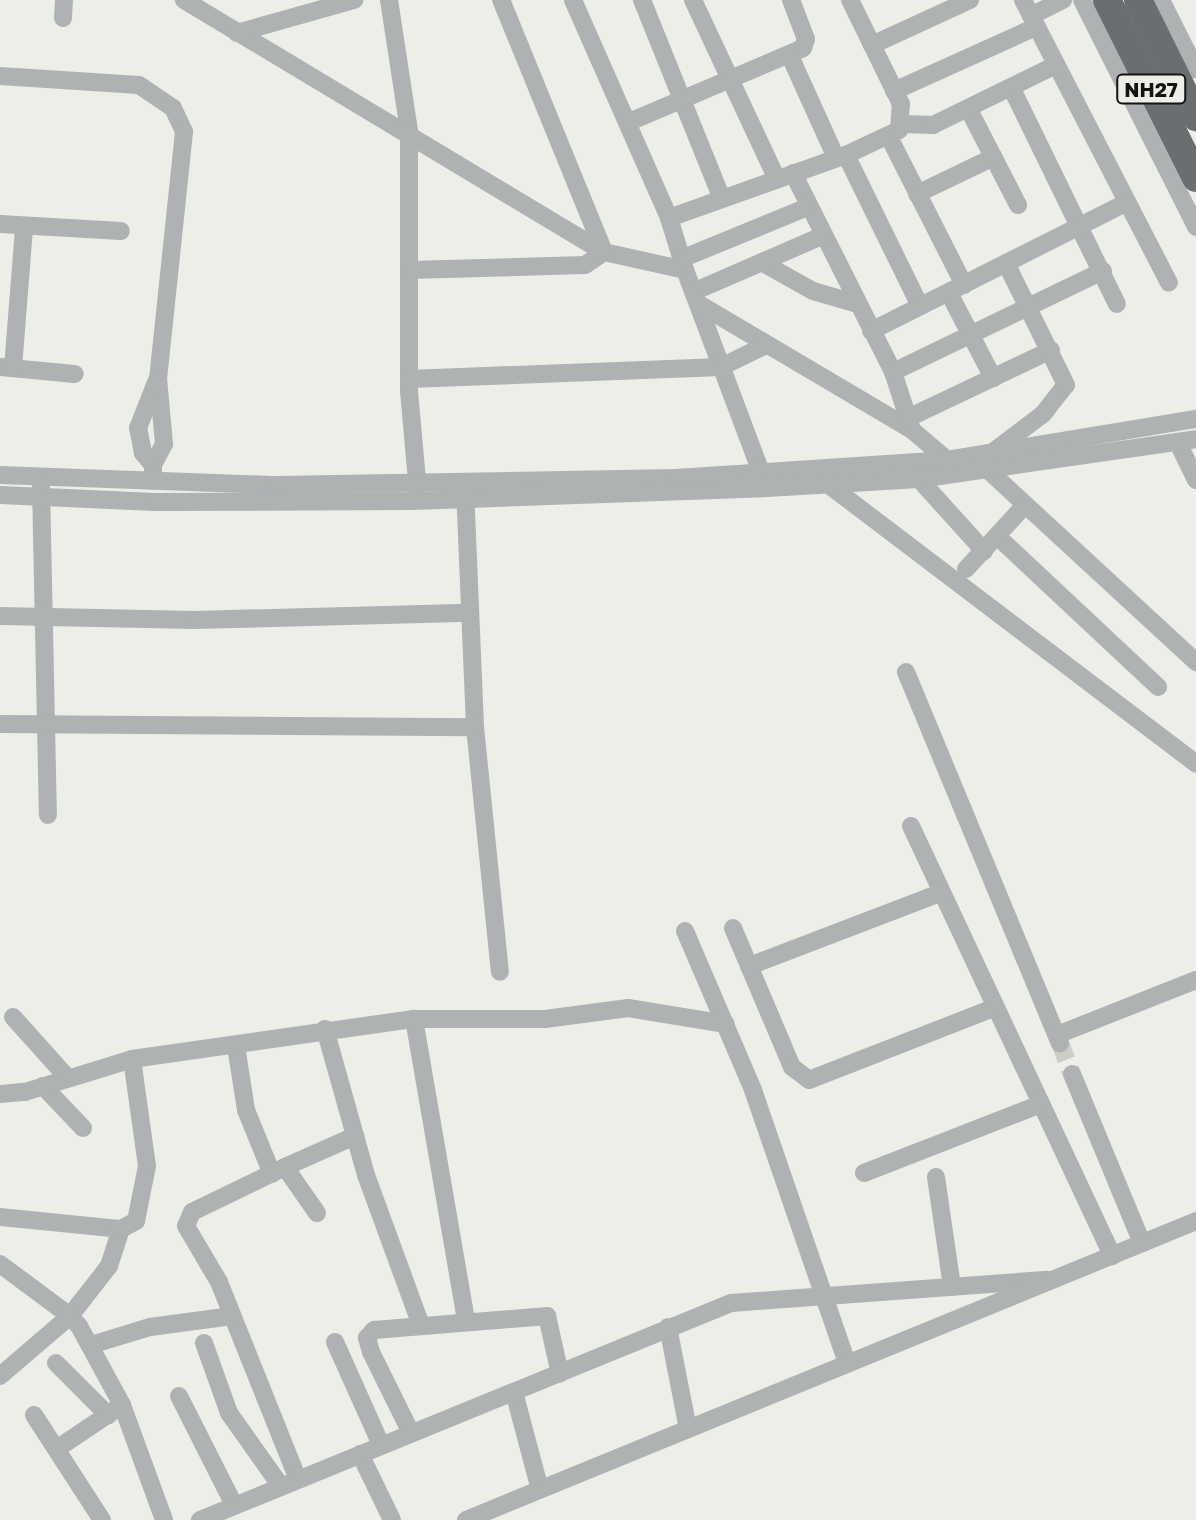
<!DOCTYPE html>
<style>
body{margin:0}
#map{position:relative;width:1196px;height:1520px;overflow:hidden;background:#eeeee8;font-family:"Golos Text",sans-serif}
div>[style]{position:absolute}
[style*='--x']{left:calc(var(--x)*1px);top:calc(var(--y)*1px);width:calc(var(--w)*1px);rotate:calc(var(--a)*1deg)}
.minor-tunnel>*{height:18px;margin-top:-9px;transform-origin:0;background:repeating-linear-gradient(90deg,#cdcdc8 0 18px,transparent 0 27px)}
.minor>*{height:18px;margin:-9px;padding:0 9px;transform-origin:9px;border-radius:9px;background:#afb2b3}
.highway>*{height:28px;margin:-14px;padding:0 14px;transform-origin:14px;border-radius:14px;background:#696e70}
span{translate:-50% -50%;white-space:nowrap;text-align:center;line-height:1.15;-webkit-text-stroke:6px #eeeee8;paint-order:stroke}
.shield-label span{padding:2px 6px;background:#eeeee8;border:2px solid;border-radius:6px;-webkit-text-stroke-width:0}
.shield-label{font-size:20px;color:#131311;font-weight:700}
</style>
<div id="map">
<div class="minor-tunnel">
<div style="--x:1060;--y:1043;--w:33;--a:69"></div>
</div>
<div class="minor">
<div style="--x:184;--y:0;--w:490;--a:31"></div>
<div style="--x:604;--y:252;--w:83;--a:12.5"></div>
<div style="--x:685;--y:270;--w:224;--a:69.4"></div>
<div style="--x:389;--y:0;--w:133;--a:81.3"></div>
<div style="--x:409;--y:131;--w:260;--a:90"></div>
<div style="--x:409;--y:391;--w:100;--a:84.9"></div>
<div style="--x:573;--y:0;--w:238;--a:66.2"></div>
<div style="--x:669;--y:218;--w:54;--a:72.9"></div>
<div style="--x:642;--y:0;--w:214;--a:68.1"></div>
<div style="--x:693;--y:0;--w:198;--a:64.9"></div>
<div style="--x:1023;--y:0;--w:318;--a:62.7"></div>
<div style="--x:1082;--y:0;--w:254;--a:63.3"></div>
<div style="--x:1161;--y:0;--w:78;--a:63.4"></div>
<div style="--x:1031;--y:16;--w:36;--a:-27"></div>
<div style="--x:63;--y:18;--w:18;--a:-87"></div>
<div style="--x:237;--y:33;--w:122;--a:-15.8"></div>
<div style="--x:872;--y:45;--w:108;--a:-24.7"></div>
<div style="--x:790;--y:56;--w:112;--a:65.7"></div>
<div style="--x:0;--y:76;--w:139;--a:3.7"></div>
<div style="--x:139;--y:85;--w:41;--a:34.1"></div>
<div style="--x:173;--y:108;--w:26;--a:65"></div>
<div style="--x:184;--y:132;--w:247;--a:96"></div>
<div style="--x:158;--y:378;--w:66;--a:84.8"></div>
<div style="--x:164;--y:444;--w:24;--a:118"></div>
<div style="--x:153;--y:465;--w:16;--a:90"></div>
<div style="--x:1012;--y:89;--w:239;--a:64"></div>
<div style="--x:894;--y:91;--w:156;--a:-24.3"></div>
<div style="--x:969;--y:110;--w:107;--a:62.7"></div>
<div style="--x:629;--y:122;--w:189;--a:-23"></div>
<div style="--x:803;--y:48;--w:9;--a:-72"></div>
<div style="--x:806;--y:39;--w:42;--a:-111"></div>
<div style="--x:903;--y:124;--w:30;--a:2"></div>
<div style="--x:933;--y:125;--w:137;--a:-26"></div>
<div style="--x:889;--y:137;--w:166;--a:63.1"></div>
<div style="--x:846;--y:155;--w:168;--a:63.9"></div>
<div style="--x:793;--y:173;--w:223;--a:63.3"></div>
<div style="--x:893;--y:372;--w:61;--a:71.9"></div>
<div style="--x:917;--y:194;--w:85;--a:-25.7"></div>
<div style="--x:669;--y:218;--w:188;--a:-19.6"></div>
<div style="--x:846;--y:155;--w:59;--a:-25.3"></div>
<div style="--x:899;--y:130;--w:26;--a:-86"></div>
<div style="--x:901;--y:104;--w:116;--a:-116.1"></div>
<div style="--x:0;--y:224;--w:121;--a:3.3"></div>
<div style="--x:681;--y:259;--w:137;--a:-22.3"></div>
<div style="--x:763;--y:263;--w:57;--a:29.2"></div>
<div style="--x:813;--y:291;--w:47;--a:16.1"></div>
<div style="--x:409;--y:270;--w:176;--a:-1.6"></div>
<div style="--x:585;--y:265;--w:23;--a:-34"></div>
<div style="--x:604;--y:252;--w:272;--a:-112.2"></div>
<div style="--x:693;--y:292;--w:141;--a:-23.5"></div>
<div style="--x:949;--y:293;--w:96;--a:62.6"></div>
<div style="--x:699;--y:304;--w:247;--a:30.6"></div>
<div style="--x:912;--y:430;--w:46;--a:40.6"></div>
<div style="--x:871;--y:331;--w:285;--a:-26.7"></div>
<div style="--x:0;--y:367;--w:75;--a:5.3"></div>
<div style="--x:13;--y:368;--w:141;--a:-85.5"></div>
<div style="--x:893;--y:372;--w:233;--a:-25.7"></div>
<div style="--x:409;--y:379;--w:312;--a:-2.2"></div>
<div style="--x:721;--y:367;--w:48;--a:-26"></div>
<div style="--x:910;--y:417;--w:156;--a:-25.4"></div>
<div style="--x:1178;--y:443;--w:41;--a:64.1"></div>
<div style="--x:993;--y:452;--w:63;--a:-37.2"></div>
<div style="--x:1043;--y:414;--w:37;--a:-52"></div>
<div style="--x:1066;--y:385;--w:136;--a:-116.2"></div>
<div style="--x:153;--y:465;--w:16;--a:-130"></div>
<div style="--x:143;--y:453;--w:25;--a:-101"></div>
<div style="--x:138;--y:428;--w:52;--a:-68.4"></div>
<div style="--x:989;--y:471;--w:282;--a:42.7"></div>
<div style="--x:0;--y:475;--w:277;--a:2.1"></div>
<div style="--x:277;--y:485;--w:399;--a:-1"></div>
<div style="--x:676;--y:478;--w:272;--a:-3.8"></div>
<div style="--x:947;--y:460;--w:252;--a:-9.4"></div>
<div style="--x:919;--y:479;--w:97;--a:47.9"></div>
<div style="--x:829;--y:485;--w:461;--a:37.2"></div>
<div style="--x:41;--y:486;--w:329;--a:88.8"></div>
<div style="--x:465;--y:488;--w:239;--a:87.6"></div>
<div style="--x:475;--y:727;--w:246;--a:84.2"></div>
<div style="--x:0;--y:495;--w:155;--a:2.6"></div>
<div style="--x:155;--y:502;--w:258;--a:-0.2"></div>
<div style="--x:413;--y:501;--w:354;--a:-2.1"></div>
<div style="--x:767;--y:488;--w:152;--a:-3.4"></div>
<div style="--x:919;--y:479;--w:280;--a:-8.2"></div>
<div style="--x:999;--y:538;--w:218;--a:43.1"></div>
<div style="--x:966;--y:569;--w:87;--a:-47.3"></div>
<div style="--x:0;--y:616;--w:194;--a:1.2"></div>
<div style="--x:194;--y:620;--w:275;--a:-1.5"></div>
<div style="--x:906;--y:672;--w:402;--a:67.5"></div>
<div style="--x:0;--y:724;--w:475;--a:0.4"></div>
<div style="--x:911;--y:826;--w:475;--a:64.9"></div>
<div style="--x:733;--y:928;--w:151;--a:67"></div>
<div style="--x:792;--y:1067;--w:21;--a:37"></div>
<div style="--x:809;--y:1080;--w:199;--a:-21.3"></div>
<div style="--x:685;--y:931;--w:173;--a:66.8"></div>
<div style="--x:753;--y:1090;--w:289;--a:71"></div>
<div style="--x:749;--y:966;--w:202;--a:-20.9"></div>
<div style="--x:13;--y:1017;--w:79;--a:48.1"></div>
<div style="--x:414;--y:1019;--w:306;--a:80.2"></div>
<div style="--x:325;--y:1029;--w:152;--a:74.3"></div>
<div style="--x:366;--y:1175;--w:160;--a:69.9"></div>
<div style="--x:1057;--y:1035;--w:149;--a:-21.6"></div>
<div style="--x:236;--y:1046;--w:65;--a:81.1"></div>
<div style="--x:246;--y:1110;--w:69;--a:67.9"></div>
<div style="--x:1072;--y:1074;--w:183;--a:67.5"></div>
<div style="--x:43;--y:1086;--w:58;--a:46.4"></div>
<div style="--x:0;--y:1094;--w:25;--a:-5"></div>
<div style="--x:25;--y:1092;--w:112;--a:-17.1"></div>
<div style="--x:132;--y:1059;--w:285;--a:-8.1"></div>
<div style="--x:414;--y:1019;--w:131;--a:0"></div>
<div style="--x:545;--y:1019;--w:84;--a:-7.5"></div>
<div style="--x:628;--y:1008;--w:99;--a:9.3"></div>
<div style="--x:285;--y:1167;--w:103;--a:154.2"></div>
<div style="--x:192;--y:1212;--w:15;--a:113"></div>
<div style="--x:186;--y:1226;--w:65;--a:59.5"></div>
<div style="--x:219;--y:1282;--w:210;--a:68.2"></div>
<div style="--x:864;--y:1173;--w:190;--a:-21.3"></div>
<div style="--x:936;--y:1177;--w:111;--a:81.7"></div>
<div style="--x:317;--y:1213;--w:56;--a:-124.8"></div>
<div style="--x:285;--y:1167;--w:77;--a:-23.9"></div>
<div style="--x:0;--y:1217;--w:122;--a:5.7"></div>
<div style="--x:121;--y:1229;--w:39;--a:108"></div>
<div style="--x:109;--y:1266;--w:63;--a:128"></div>
<div style="--x:70;--y:1316;--w:87;--a:-143.4"></div>
<div style="--x:121;--y:1229;--w:17;--a:-28"></div>
<div style="--x:136;--y:1221;--w:56;--a:-78.7"></div>
<div style="--x:147;--y:1166;--w:108;--a:-98"></div>
<div style="--x:668;--y:1327;--w:104;--a:78.9"></div>
<div style="--x:335;--y:1342;--w:113;--a:65.9"></div>
<div style="--x:204;--y:1343;--w:74;--a:70.3"></div>
<div style="--x:229;--y:1413;--w:88;--a:54.7"></div>
<div style="--x:91;--y:1345;--w:62;--a:-17"></div>
<div style="--x:150;--y:1327;--w:83;--a:-7.6"></div>
<div style="--x:56;--y:1363;--w:74;--a:45"></div>
<div style="--x:0;--y:1376;--w:92;--a:-40.6"></div>
<div style="--x:70;--y:1316;--w:13;--a:48"></div>
<div style="--x:79;--y:1326;--w:90;--a:61.4"></div>
<div style="--x:122;--y:1405;--w:77;--a:146.1"></div>
<div style="--x:514;--y:1392;--w:101;--a:75.1"></div>
<div style="--x:179;--y:1396;--w:122;--a:63.2"></div>
<div style="--x:122;--y:1405;--w:122;--a:69.9"></div>
<div style="--x:34;--y:1415;--w:125;--a:57.1"></div>
<div style="--x:411;--y:1433;--w:90;--a:-116.3"></div>
<div style="--x:371;--y:1352;--w:15;--a:-106"></div>
<div style="--x:367;--y:1338;--w:11;--a:-49"></div>
<div style="--x:374;--y:1330;--w:174;--a:-4.6"></div>
<div style="--x:547;--y:1316;--w:59;--a:77.4"></div>
<div style="--x:360;--y:1454;--w:73;--a:64.1"></div>
<div style="--x:200;--y:1520;--w:574;--a:-22.23"></div>
<div style="--x:731;--y:1303;--w:317;--a:-4.2"></div>
<div style="--x:466;--y:1520;--w:789;--a:-22.27"></div>
</div>
<div class="highway">
<div style="--x:1107;--y:0;--w:199;--a:63.4"></div>
<div style="--x:1138;--y:0;--w:131;--a:63.6"></div>
</div>
<div class="shield-label">
<span style="left:1151px;top:89px">NH27</span>
</div>
</div>
